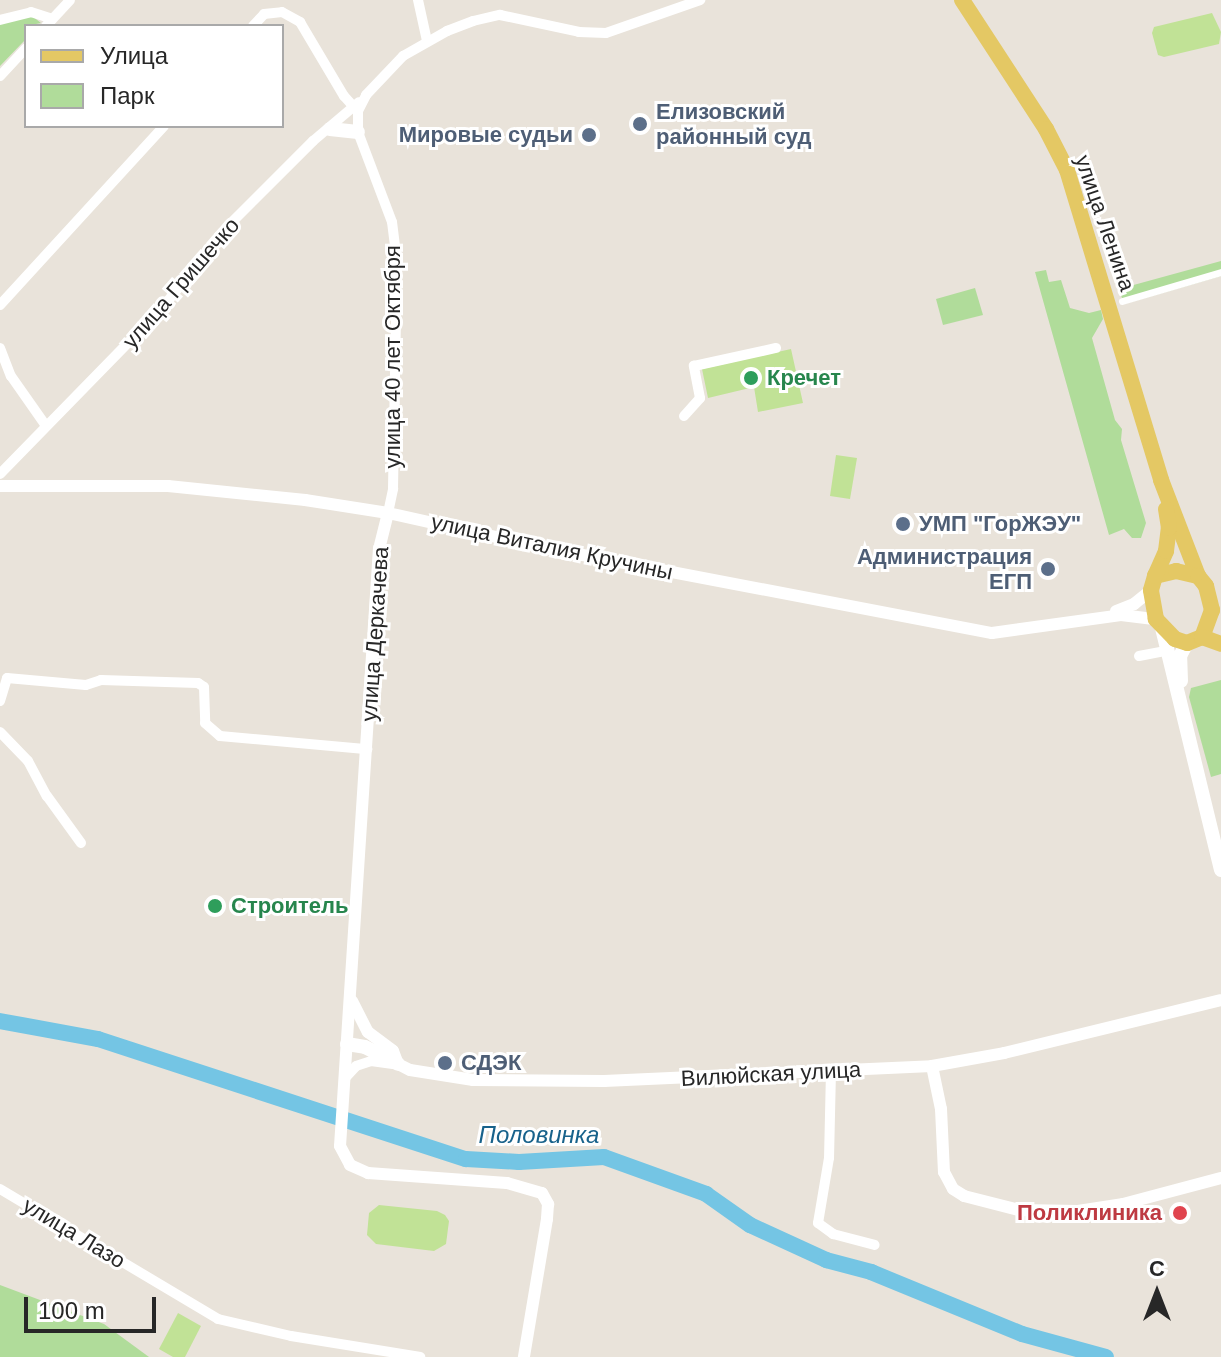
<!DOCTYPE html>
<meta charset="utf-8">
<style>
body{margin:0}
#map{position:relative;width:1221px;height:1357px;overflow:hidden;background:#e9e3da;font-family:Helvetica,sans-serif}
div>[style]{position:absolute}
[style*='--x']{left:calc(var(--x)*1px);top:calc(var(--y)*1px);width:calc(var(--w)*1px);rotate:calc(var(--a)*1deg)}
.green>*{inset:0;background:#b0dc9a}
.pitch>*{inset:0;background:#c1e296}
.river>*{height:16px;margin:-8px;padding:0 8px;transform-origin:8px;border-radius:8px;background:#74c5e4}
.pedestrian>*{height:7px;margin:-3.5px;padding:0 3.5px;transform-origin:3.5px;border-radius:3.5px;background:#fff}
.minor>*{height:10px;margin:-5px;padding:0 5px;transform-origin:5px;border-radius:5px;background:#fff}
.tertiary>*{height:12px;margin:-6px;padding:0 6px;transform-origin:6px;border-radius:6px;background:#fff}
.secondary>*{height:14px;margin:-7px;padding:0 7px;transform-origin:7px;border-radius:7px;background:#fff}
.primary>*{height:16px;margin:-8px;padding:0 8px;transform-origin:8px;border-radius:8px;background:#e4c864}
.dots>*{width:22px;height:22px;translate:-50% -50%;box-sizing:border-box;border:4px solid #fff;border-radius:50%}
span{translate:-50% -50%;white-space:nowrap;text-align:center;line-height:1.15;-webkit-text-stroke:6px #fff;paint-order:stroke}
.service-label{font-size:22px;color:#4e5e75;font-weight:700}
.left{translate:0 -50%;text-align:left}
.right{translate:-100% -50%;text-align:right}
.street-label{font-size:22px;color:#272727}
.leisure-label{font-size:22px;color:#27864d;font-weight:700}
.health-label{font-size:22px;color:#be3a42;font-weight:700}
.water-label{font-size:24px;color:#18628b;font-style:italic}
.legend{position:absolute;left:24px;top:24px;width:260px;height:104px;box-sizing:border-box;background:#fff;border:2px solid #a9a9a9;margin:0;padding:10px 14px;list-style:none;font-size:24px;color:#272727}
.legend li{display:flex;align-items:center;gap:16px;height:40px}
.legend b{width:40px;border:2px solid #a9a9a9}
.north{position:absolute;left:1117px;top:1253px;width:80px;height:80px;-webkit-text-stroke:6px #fff;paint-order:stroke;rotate:0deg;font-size:22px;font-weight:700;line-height:32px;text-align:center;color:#272727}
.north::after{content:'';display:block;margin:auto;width:28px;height:36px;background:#272727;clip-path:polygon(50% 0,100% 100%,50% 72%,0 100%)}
.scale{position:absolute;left:24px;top:1297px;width:132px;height:36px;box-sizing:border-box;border:4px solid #272727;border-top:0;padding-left:10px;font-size:24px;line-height:28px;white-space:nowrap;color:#272727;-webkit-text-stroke:6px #fff;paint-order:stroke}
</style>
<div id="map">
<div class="green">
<div style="clip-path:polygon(32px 16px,41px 23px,26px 26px,26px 39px,0 66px,0 24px)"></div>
<div style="clip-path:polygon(1221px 261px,1221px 276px,1124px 304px,1119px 289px)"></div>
<div style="clip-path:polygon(1046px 270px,1049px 282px,1061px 280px,1070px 308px,1089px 313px,1101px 310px,1103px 319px,1092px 338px,1115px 420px,1122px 429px,1121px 440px,1146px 523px,1141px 538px,1132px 538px,1124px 529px,1109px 535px,1035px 272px)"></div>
<div style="clip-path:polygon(975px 288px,983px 315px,943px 325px,936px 299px)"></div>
<div style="clip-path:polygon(1221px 680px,1221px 774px,1211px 777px,1189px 697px,1191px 688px)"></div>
<div style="clip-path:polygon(0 1285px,104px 1324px,149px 1357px,0 1357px)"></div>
</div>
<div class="pitch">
<div style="clip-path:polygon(1212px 13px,1221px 32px,1219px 44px,1164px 57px,1158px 55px,1152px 33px,1154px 27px)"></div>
<div style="clip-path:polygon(791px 349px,803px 403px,758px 412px,754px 387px,708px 398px,702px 369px)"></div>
<div style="clip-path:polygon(836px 455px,857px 458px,850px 499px,830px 496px)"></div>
<div style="clip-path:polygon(379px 1205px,437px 1211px,445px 1215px,449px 1221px,446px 1244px,434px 1251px,376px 1244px,367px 1235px,369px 1213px)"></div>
<div style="clip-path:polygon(178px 1313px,201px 1326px,185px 1357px,173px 1357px,159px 1349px)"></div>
</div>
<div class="river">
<div style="--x:0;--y:1021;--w:100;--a:10.4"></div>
<div style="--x:98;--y:1039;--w:387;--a:18.1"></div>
<div style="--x:466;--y:1159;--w:53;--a:3.2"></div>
<div style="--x:519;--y:1162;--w:85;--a:-3.4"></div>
<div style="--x:604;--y:1157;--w:109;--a:19.9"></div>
<div style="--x:706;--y:1194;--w:54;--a:35.2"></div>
<div style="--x:750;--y:1225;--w:84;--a:24.7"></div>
<div style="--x:826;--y:1260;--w:47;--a:14.9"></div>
<div style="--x:871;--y:1272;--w:163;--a:22.3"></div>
<div style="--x:1022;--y:1334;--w:87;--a:15.3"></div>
</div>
<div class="pedestrian">
<div style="--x:1122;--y:301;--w:103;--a:-16.3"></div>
</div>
<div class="minor">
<div style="--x:418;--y:0;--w:42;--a:77.6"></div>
<div style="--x:0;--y:20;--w:32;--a:-14"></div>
<div style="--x:31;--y:12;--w:22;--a:18"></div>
<div style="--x:46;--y:26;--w:35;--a:-47"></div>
<div style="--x:253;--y:26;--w:16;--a:-47"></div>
<div style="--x:264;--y:14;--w:18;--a:-6"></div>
<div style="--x:282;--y:12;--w:21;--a:29"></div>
<div style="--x:300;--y:22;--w:86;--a:59.3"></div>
<div style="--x:344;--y:96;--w:15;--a:48"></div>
<div style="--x:0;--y:76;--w:38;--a:-47"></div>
<div style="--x:0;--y:305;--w:243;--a:-47.5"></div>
<div style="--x:0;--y:348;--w:30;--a:69"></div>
<div style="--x:11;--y:376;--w:61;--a:55"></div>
<div style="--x:684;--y:416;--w:24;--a:-48"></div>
<div style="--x:700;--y:398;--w:33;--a:-101"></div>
<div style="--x:694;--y:366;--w:84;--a:-12.4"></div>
<div style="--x:0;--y:474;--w:233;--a:-45.7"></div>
<div style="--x:163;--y:307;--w:105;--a:-51.2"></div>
<div style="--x:229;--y:225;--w:119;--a:-45"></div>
<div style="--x:313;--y:141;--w:60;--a:-40.3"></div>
<div style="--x:388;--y:513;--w:25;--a:-78"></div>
<div style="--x:393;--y:489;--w:227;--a:-89"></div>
<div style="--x:397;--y:262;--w:40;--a:-97.1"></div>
<div style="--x:392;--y:222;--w:96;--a:-110.7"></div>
<div style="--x:358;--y:132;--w:21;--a:-90"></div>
<div style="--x:358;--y:111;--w:18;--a:-63"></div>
<div style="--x:366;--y:95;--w:54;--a:-46.5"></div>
<div style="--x:403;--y:56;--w:51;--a:-29.6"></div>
<div style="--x:447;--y:31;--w:28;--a:-21"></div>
<div style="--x:473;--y:21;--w:28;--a:-13"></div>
<div style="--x:500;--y:15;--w:81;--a:12.1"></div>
<div style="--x:579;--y:32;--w:27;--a:2"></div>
<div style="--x:606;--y:33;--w:100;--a:-19.3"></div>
<div style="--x:1139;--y:656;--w:26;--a:-11"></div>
<div style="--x:0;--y:701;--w:24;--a:-73"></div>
<div style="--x:7;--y:678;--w:79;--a:5.1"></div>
<div style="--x:86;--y:685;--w:16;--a:-18"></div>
<div style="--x:101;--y:680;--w:97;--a:1.8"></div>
<div style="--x:198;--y:683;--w:7;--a:34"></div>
<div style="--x:204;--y:687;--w:36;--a:88"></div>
<div style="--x:205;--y:723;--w:20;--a:41"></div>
<div style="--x:220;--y:736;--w:148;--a:5.1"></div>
<div style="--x:0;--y:732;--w:40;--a:46"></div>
<div style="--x:28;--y:761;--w:40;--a:62"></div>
<div style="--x:47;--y:796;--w:58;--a:54.1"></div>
<div style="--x:831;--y:1071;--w:87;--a:91.3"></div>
<div style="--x:829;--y:1158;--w:66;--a:99.6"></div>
<div style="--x:818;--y:1223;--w:19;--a:36"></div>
<div style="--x:833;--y:1234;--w:43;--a:14.7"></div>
<div style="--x:345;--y:1078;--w:16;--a:-47"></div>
<div style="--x:356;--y:1066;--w:16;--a:-18"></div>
<div style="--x:371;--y:1061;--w:22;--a:8"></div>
<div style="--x:0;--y:1189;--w:254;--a:30.8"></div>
<div style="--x:218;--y:1319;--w:75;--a:13.1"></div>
<div style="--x:291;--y:1336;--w:131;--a:9.2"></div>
</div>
<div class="tertiary">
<div style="--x:0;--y:486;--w:168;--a:0"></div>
<div style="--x:168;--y:486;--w:138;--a:5.8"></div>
<div style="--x:305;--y:500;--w:84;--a:8.9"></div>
<div style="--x:388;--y:513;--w:162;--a:12.5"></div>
<div style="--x:546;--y:548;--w:454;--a:10.8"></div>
<div style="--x:992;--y:633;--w:130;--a:-7.9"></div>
<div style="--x:1121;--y:615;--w:35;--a:7"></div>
<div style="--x:388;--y:513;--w:36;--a:104"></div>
<div style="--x:379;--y:548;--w:599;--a:93.73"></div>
<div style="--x:340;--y:1146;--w:21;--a:62"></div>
<div style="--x:350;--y:1165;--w:20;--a:24"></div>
<div style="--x:368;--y:1173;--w:139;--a:4.1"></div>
<div style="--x:507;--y:1183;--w:36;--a:16"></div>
<div style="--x:542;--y:1193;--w:13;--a:61"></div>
<div style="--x:548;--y:1204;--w:15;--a:94"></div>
<div style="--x:547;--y:1219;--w:140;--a:99.5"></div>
<div style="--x:1116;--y:611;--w:19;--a:-21"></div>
<div style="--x:1134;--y:604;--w:22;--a:-39"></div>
<div style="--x:352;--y:1001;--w:35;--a:63"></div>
<div style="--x:368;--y:1032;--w:31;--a:37"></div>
<div style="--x:393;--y:1051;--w:14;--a:69"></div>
<div style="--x:398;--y:1064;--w:13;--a:27"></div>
<div style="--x:410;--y:1070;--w:64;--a:9"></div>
<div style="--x:473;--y:1080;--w:131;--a:0.4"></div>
<div style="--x:604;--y:1081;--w:328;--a:-2.6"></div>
<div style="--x:932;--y:1066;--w:73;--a:-10.2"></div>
<div style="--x:1004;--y:1053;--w:223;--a:-13.7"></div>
<div style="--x:932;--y:1066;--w:44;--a:78.2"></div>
<div style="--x:941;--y:1109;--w:63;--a:87.3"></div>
<div style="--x:944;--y:1172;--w:19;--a:62"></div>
<div style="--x:953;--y:1189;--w:13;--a:32"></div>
<div style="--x:964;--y:1196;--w:57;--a:14.3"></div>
<div style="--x:1019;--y:1210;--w:59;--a:1"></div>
<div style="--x:1078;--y:1211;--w:46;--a:-8.8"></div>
<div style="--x:1123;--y:1204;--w:101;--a:-14.9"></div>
</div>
<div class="secondary">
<div style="--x:330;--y:129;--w:28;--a:6"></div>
<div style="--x:1162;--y:628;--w:249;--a:76.3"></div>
<div style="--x:1181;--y:681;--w:25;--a:-92"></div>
<div style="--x:1180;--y:656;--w:15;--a:-62"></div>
<div style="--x:347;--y:1044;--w:18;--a:9"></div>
<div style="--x:365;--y:1047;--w:37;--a:27"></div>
</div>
<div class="primary">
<div style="--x:962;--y:0;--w:154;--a:56.9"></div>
<div style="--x:1046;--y:129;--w:46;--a:62.9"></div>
<div style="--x:1067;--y:170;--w:324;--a:73.1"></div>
<div style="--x:1161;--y:480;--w:103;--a:68.9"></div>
<div style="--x:1155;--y:576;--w:22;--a:-13"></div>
<div style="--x:1176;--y:571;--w:23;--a:13"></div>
<div style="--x:1198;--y:576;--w:13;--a:51"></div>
<div style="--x:1206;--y:586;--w:25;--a:76"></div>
<div style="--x:1212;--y:610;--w:29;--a:110"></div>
<div style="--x:1202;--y:637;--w:16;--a:158"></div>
<div style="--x:1187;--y:643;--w:13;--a:-162"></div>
<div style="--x:1175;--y:639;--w:28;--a:-134"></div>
<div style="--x:1156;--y:619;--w:29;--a:-100"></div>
<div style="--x:1151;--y:590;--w:15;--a:-74"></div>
<div style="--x:1155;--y:576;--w:27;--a:-66"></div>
<div style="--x:1166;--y:551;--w:23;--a:-83"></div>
<div style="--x:1169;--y:528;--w:19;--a:-99"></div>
<div style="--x:1202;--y:637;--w:20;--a:20"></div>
</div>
<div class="dots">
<div style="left:640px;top:124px;background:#5c6f8a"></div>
<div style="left:589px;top:135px;background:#5c6f8a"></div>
<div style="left:751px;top:378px;background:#2e9e5b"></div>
<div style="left:903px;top:524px;background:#5c6f8a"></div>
<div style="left:1048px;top:569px;background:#5c6f8a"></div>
<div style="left:215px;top:906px;background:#2e9e5b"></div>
<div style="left:445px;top:1063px;background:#5c6f8a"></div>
<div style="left:1180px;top:1213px;background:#e0444e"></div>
</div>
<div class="service-label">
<span class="left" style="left:656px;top:124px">Елизовский<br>районный суд</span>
<span class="right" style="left:573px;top:135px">Мировые судьи</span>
<span class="left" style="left:919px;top:524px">УМП "ГорЖЭУ"</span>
<span class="right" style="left:1032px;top:569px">Администрация<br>ЕГП</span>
<span class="left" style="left:461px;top:1063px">СДЭК</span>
</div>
<div class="street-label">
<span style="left:1105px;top:223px;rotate:71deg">улица Ленина</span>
<span style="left:181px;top:283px;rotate:-49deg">улица Гришечко</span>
<span style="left:393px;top:357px;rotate:-90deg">улица 40 лет Октября</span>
<span style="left:552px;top:547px;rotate:12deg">улица Виталия Кручины</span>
<span style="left:375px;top:634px;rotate:-86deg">улица Деркачева</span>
<span style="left:771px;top:1074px;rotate:-3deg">Вилюйская улица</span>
<span style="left:74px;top:1233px;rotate:31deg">улица Лазо</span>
</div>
<div class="leisure-label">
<span class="left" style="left:767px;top:378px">Кречет</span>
<span class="left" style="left:231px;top:906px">Строитель</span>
</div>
<div class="health-label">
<span class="right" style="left:1162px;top:1213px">Поликлиника</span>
</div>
<div class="water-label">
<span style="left:539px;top:1135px">Половинка</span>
</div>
<ul class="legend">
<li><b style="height:10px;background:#e4c864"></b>Улица</li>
<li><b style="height:22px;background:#b0dc9a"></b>Парк</li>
</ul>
<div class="north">С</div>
<div class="scale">100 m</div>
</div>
